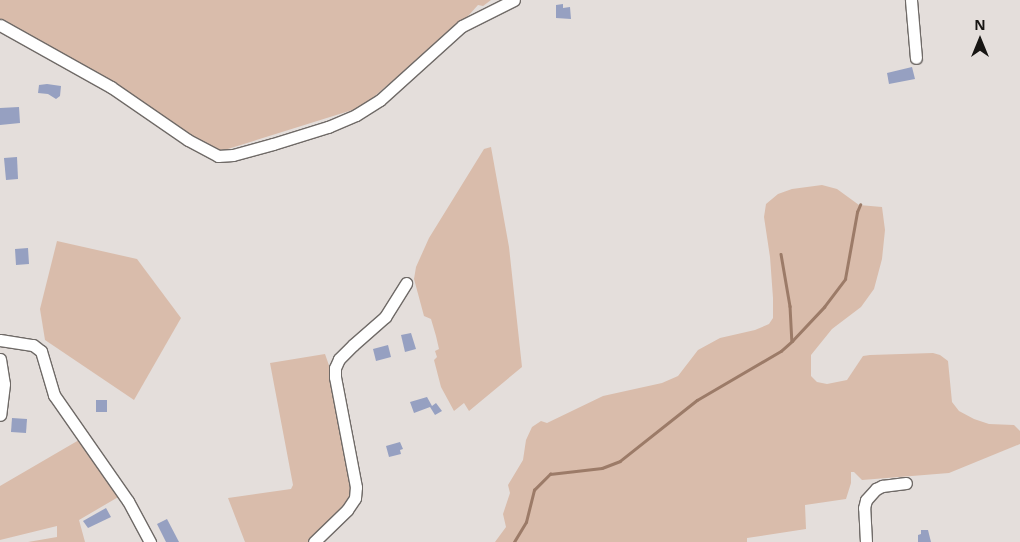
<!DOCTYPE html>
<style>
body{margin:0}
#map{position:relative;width:1020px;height:542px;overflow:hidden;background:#e4dedb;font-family:"Noto Sans",sans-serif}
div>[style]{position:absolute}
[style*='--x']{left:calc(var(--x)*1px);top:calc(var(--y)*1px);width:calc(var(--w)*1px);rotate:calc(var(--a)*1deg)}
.green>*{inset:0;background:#d9bcab}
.stream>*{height:2.5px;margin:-1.25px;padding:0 1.25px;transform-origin:1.25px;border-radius:1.25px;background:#9c7b68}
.building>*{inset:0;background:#96a0c1}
.roads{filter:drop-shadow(1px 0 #6f6a67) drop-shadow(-1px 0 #6f6a67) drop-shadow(0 1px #6f6a67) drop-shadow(0 -1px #6f6a67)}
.minor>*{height:11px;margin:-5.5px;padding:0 5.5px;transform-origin:5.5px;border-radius:5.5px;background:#fff}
span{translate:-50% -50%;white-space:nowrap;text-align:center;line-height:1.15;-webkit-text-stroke:4px #e4dedb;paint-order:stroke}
.north{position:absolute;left:955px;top:15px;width:50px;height:50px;-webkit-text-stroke:4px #e4dedb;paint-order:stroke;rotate:0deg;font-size:14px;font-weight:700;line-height:20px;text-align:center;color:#171513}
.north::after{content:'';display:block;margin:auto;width:18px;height:22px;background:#171513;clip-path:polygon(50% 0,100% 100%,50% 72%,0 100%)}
</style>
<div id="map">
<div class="green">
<div style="clip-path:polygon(0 0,491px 0,483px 6px,478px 5px,469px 15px,362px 107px,218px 152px,115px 86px,0 20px)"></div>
<div style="clip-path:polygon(491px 147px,509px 247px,522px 367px,469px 411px,464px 403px,454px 411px,441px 387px,434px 360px,437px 357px,435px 351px,439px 349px,436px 336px,431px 319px,424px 316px,414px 279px,416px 267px,429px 238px,484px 149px)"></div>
<div style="clip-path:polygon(822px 185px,837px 189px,859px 205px,882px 207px,885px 230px,882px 259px,874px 289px,861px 307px,832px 329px,811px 355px,811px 376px,817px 382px,827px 384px,847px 380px,863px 356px,870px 355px,933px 353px,940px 355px,948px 361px,952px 402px,959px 411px,974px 419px,989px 424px,1014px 425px,1020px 431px,1020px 444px,949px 473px,862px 480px,854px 472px,851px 472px,851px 483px,846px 499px,805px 505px,806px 529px,747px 538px,747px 542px,495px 542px,506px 527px,503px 514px,510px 493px,508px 485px,523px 460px,526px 440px,532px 427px,541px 421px,547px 423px,603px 396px,662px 383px,678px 376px,698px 350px,720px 338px,755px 330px,769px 324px,773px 318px,773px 298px,770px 257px,764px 217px,766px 204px,778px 194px,792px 189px)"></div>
<div style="clip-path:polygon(57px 241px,137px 259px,181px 318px,134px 400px,45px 340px,40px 309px)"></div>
<div style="clip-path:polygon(325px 354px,332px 374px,351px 494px,341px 511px,308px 542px,245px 542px,228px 498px,291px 489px,293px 485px,270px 363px)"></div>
<div style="clip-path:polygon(79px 440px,120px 496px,79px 520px,85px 542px,28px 542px,57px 537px,57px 526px,0 540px,0 486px)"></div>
</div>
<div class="stream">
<div style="--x:781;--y:254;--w:53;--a:80.2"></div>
<div style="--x:790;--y:306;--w:35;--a:87"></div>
<div style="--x:514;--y:542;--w:23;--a:-59"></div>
<div style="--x:526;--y:522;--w:33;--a:-76"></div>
<div style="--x:534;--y:490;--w:23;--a:-45"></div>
<div style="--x:550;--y:474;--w:52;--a:-6.6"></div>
<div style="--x:602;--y:468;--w:19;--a:-21"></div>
<div style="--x:620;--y:461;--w:98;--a:-38.4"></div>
<div style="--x:697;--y:400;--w:97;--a:-30.3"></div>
<div style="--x:781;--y:351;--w:15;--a:-42"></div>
<div style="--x:792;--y:341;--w:47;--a:-46.7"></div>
<div style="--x:824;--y:307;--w:35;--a:-53"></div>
<div style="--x:845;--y:279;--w:68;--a:-79.8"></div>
<div style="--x:857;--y:212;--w:8;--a:-67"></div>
</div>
<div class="building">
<div style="clip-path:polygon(563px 4px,563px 8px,570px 7px,571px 19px,556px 18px,556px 5px)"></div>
<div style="clip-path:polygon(912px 67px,915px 79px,889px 84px,887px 73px)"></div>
<div style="clip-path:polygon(47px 84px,61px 86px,60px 96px,56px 99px,48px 94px,38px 93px,39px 85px)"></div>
<div style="clip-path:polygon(19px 107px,20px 123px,0 125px,0 108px)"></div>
<div style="clip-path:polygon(17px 157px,18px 179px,6px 180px,4px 158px)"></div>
<div style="clip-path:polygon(28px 248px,29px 264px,16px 265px,15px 249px)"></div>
<div style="clip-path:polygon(411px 333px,416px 349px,405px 352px,401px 335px)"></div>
<div style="clip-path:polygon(388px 345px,391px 357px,376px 361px,373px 349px)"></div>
<div style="clip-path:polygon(427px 397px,432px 406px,436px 403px,442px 411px,435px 415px,430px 407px,414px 413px,410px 402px)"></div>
<div style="clip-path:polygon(96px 400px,107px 400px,107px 412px,96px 412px)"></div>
<div style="clip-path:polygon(12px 418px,27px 419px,26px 433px,11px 432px)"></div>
<div style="clip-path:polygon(400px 442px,403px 449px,400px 450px,401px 454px,389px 457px,386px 446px)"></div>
<div style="clip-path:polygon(106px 508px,111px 517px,88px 528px,83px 521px)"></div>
<div style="clip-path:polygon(167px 519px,179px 542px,166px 542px,157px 524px)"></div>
<div style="clip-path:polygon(921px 530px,928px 530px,931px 542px,918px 542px,918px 535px,921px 534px)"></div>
</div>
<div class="roads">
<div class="minor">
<div style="--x:911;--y:0;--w:58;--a:85.1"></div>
<div style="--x:0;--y:25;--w:127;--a:29.2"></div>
<div style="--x:111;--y:87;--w:93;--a:34.5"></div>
<div style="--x:188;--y:140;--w:34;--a:28"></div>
<div style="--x:218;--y:156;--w:15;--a:-4"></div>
<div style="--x:233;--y:155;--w:41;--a:-15.4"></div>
<div style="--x:273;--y:144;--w:58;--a:-17.2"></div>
<div style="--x:328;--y:127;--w:30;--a:-23"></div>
<div style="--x:356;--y:115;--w:28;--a:-32"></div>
<div style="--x:380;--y:100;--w:110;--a:-42.1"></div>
<div style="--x:462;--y:26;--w:58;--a:-26.6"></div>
<div style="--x:0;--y:340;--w:33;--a:9"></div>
<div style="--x:33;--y:345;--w:10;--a:37"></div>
<div style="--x:41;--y:351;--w:46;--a:73.5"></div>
<div style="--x:54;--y:395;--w:129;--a:55.1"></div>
<div style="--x:128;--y:501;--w:47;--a:61.8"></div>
<div style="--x:0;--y:359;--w:25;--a:81"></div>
<div style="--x:4;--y:384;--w:31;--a:97"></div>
<div style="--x:314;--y:542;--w:46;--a:-44.1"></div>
<div style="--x:347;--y:510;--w:14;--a:-56"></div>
<div style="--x:355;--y:498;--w:11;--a:-85"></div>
<div style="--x:356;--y:487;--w:112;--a:-100.8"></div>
<div style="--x:335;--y:377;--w:9;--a:-90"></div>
<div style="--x:335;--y:368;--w:10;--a:-66"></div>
<div style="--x:339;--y:359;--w:20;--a:-45"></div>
<div style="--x:353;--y:345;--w:43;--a:-41.2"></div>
<div style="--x:385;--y:317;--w:40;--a:-58"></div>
<div style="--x:866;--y:542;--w:34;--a:-93"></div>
<div style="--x:864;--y:508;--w:8;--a:-76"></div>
<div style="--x:866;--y:500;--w:15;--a:-48"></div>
<div style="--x:876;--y:489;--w:7;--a:-27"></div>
<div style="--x:882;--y:486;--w:24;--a:-7"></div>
</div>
</div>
<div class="north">N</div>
</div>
